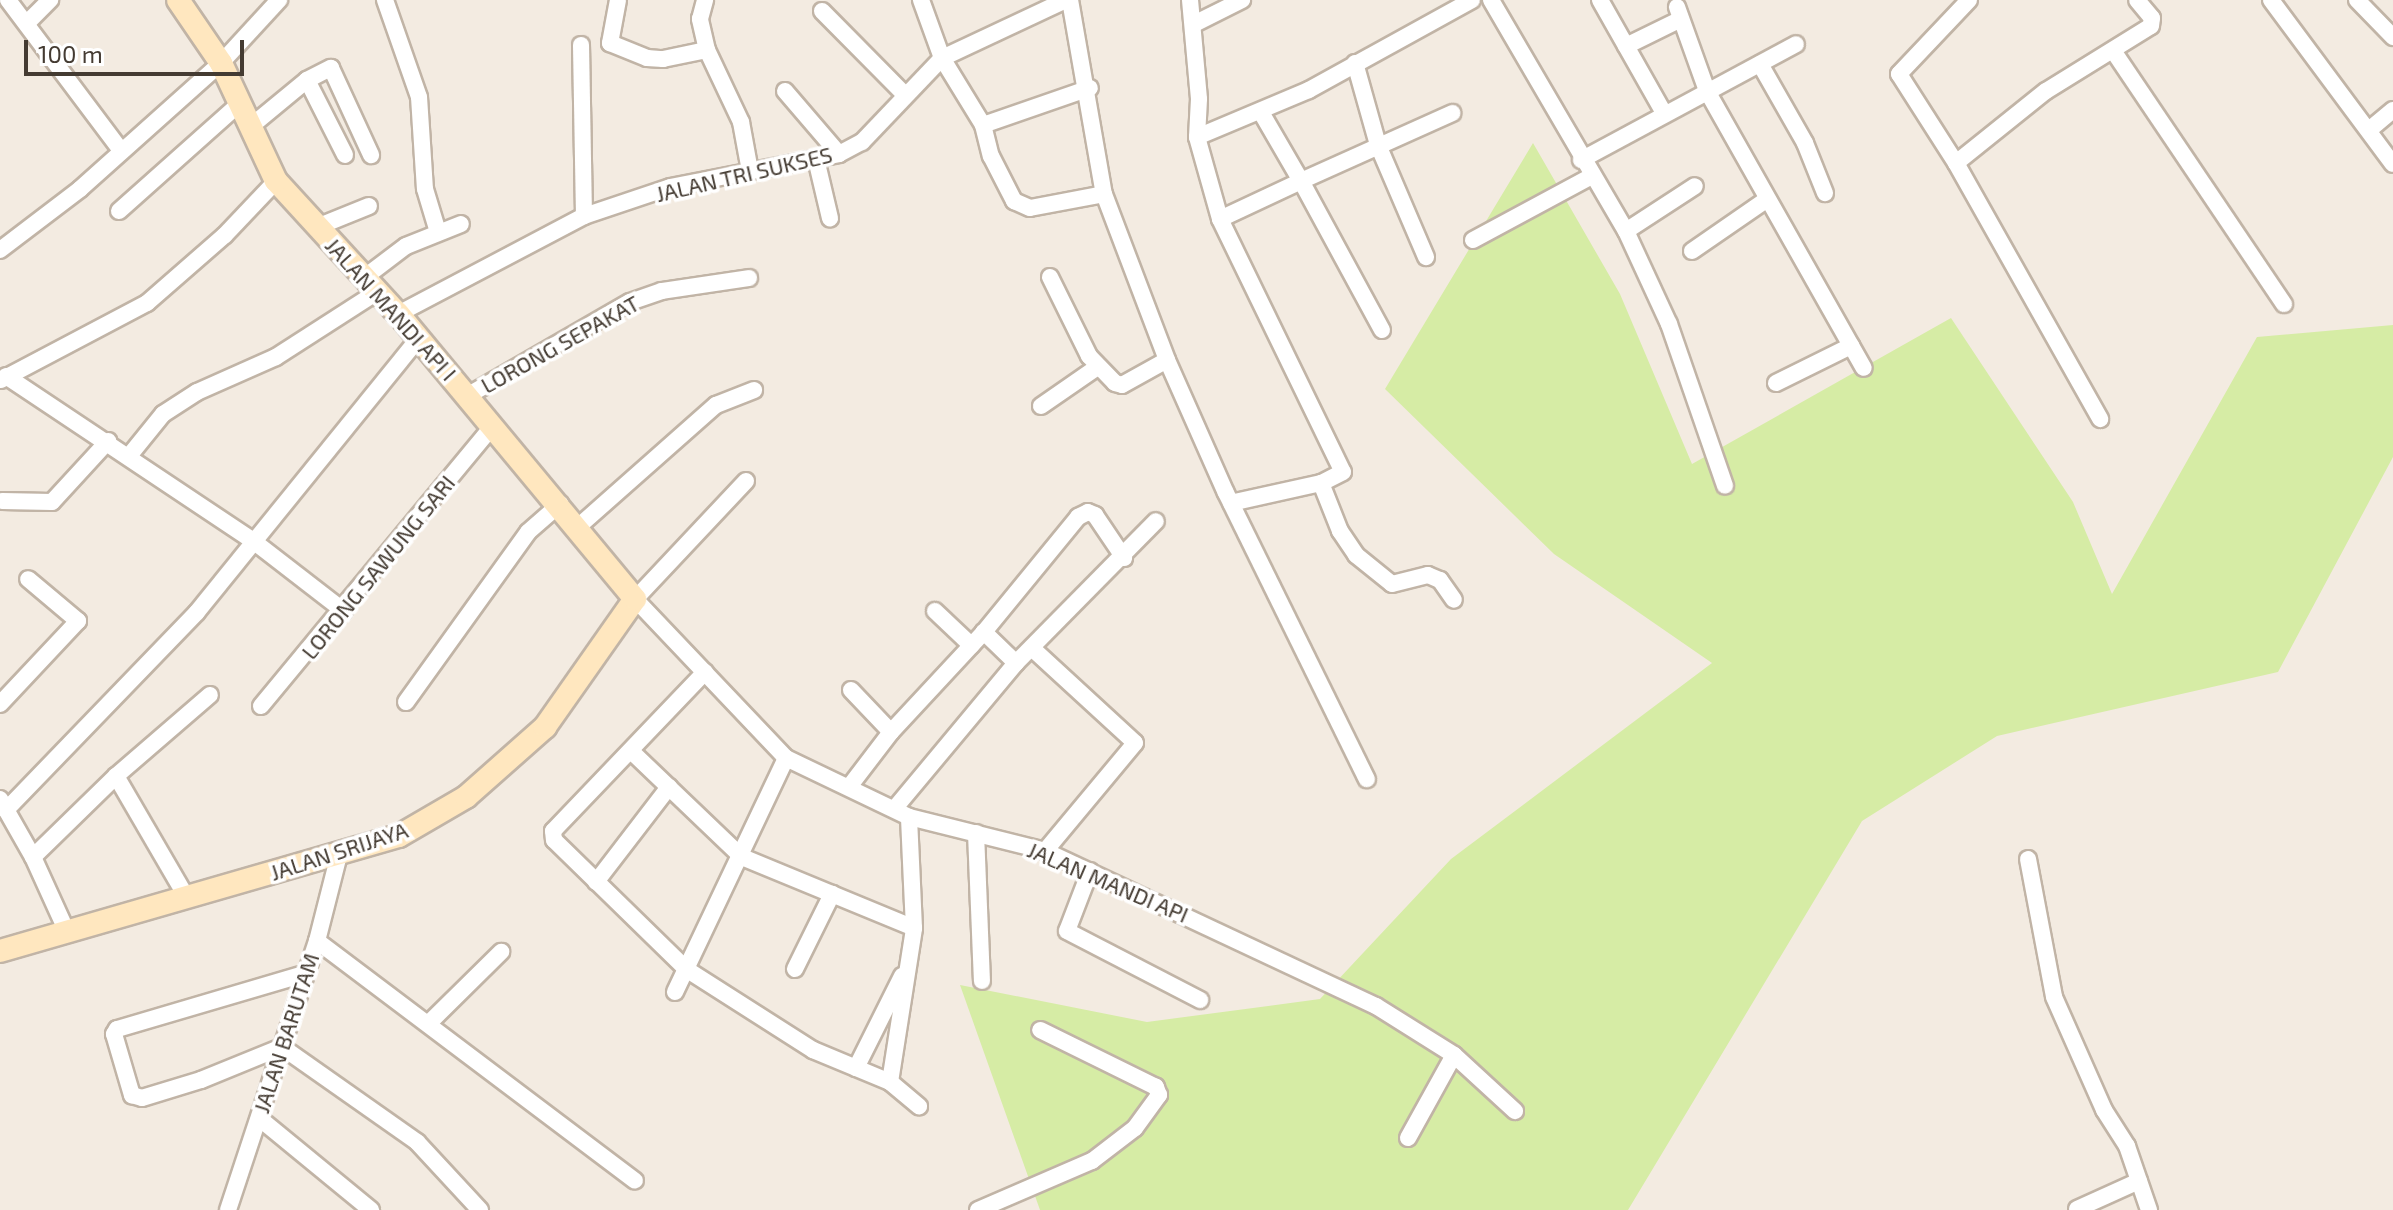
<!DOCTYPE html>
<style>
body{margin:0}
#map{position:relative;width:2393px;height:1210px;overflow:hidden;background:#f3ebe1;font-family:"Exo 2",sans-serif}
div>[style]{position:absolute}
[style*='--x']{left:calc(var(--x)*1px);top:calc(var(--y)*1px);width:calc(var(--w)*1px);rotate:calc(var(--a)*1deg)}
.green>*{inset:0;background:#d6eca5}
.roads{filter:drop-shadow(2px 0 #c1b4a6) drop-shadow(-2px 0 #c1b4a6) drop-shadow(0 2px #c1b4a6) drop-shadow(0 -2px #c1b4a6)}
.street>*{height:16px;margin:-8px;padding:0 8px;transform-origin:8px;border-radius:8px;background:#fff}
.secondary>*{height:22px;margin:-11px;padding:0 11px;transform-origin:11px;border-radius:11px;background:#ffe7bf}
span{translate:-50% -50%;white-space:nowrap;text-align:center;line-height:1.15;-webkit-text-stroke:7px #fff;paint-order:stroke}
.street-label{font-size:22px;color:#443b32}
.scale{position:absolute;left:24px;top:40px;width:220px;height:36px;box-sizing:border-box;border:4px solid #443b32;border-top:0;padding-left:10px;font-size:24px;line-height:28px;white-space:nowrap;color:#443b32;-webkit-text-stroke:6px #fff;paint-order:stroke}
</style>
<div id="map">
<div class="green">
<div style="clip-path:polygon(1533px 143px,1620px 294px,1692px 464px,1951px 318px,2073px 502px,2112px 594px,2257px 337px,2393px 325px,2393px 457px,2278px 672px,1997px 736px,1862px 821px,1628px 1210px,1040px 1210px,960px 985px,1147px 1022px,1320px 999px,1451px 859px,1712px 663px,1554px 554px,1385px 389px)"></div>
</div>
<div class="roads">
<div class="street">
<div style="--x:8;--y:0;--w:186;--a:53.1"></div>
<div style="--x:385;--y:0;--w:103;--a:70.7"></div>
<div style="--x:419;--y:97;--w:92;--a:86.3"></div>
<div style="--x:425;--y:189;--w:45;--a:73.2"></div>
<div style="--x:618;--y:0;--w:44;--a:100.5"></div>
<div style="--x:610;--y:43;--w:40;--a:22"></div>
<div style="--x:647;--y:58;--w:16;--a:4"></div>
<div style="--x:663;--y:59;--w:45;--a:-11.6"></div>
<div style="--x:707;--y:50;--w:32;--a:-103"></div>
<div style="--x:700;--y:19;--w:20;--a:-75"></div>
<div style="--x:921;--y:0;--w:62;--a:70.1"></div>
<div style="--x:942;--y:58;--w:79;--a:58.5"></div>
<div style="--x:983;--y:125;--w:32;--a:76"></div>
<div style="--x:991;--y:156;--w:51;--a:62.9"></div>
<div style="--x:1014;--y:201;--w:17;--a:24"></div>
<div style="--x:1030;--y:208;--w:75;--a:-10.7"></div>
<div style="--x:1070;--y:0;--w:197;--a:80.1"></div>
<div style="--x:1104;--y:194;--w:178;--a:69.2"></div>
<div style="--x:1167;--y:360;--w:145;--a:66.1"></div>
<div style="--x:1226;--y:493;--w:319;--a:63.8"></div>
<div style="--x:1190;--y:0;--w:99;--a:84.8"></div>
<div style="--x:1199;--y:99;--w:38;--a:93"></div>
<div style="--x:1197;--y:137;--w:85;--a:74.3"></div>
<div style="--x:1220;--y:219;--w:281;--a:64.1"></div>
<div style="--x:1343;--y:472;--w:25;--a:153"></div>
<div style="--x:1321;--y:483;--w:92;--a:167.5"></div>
<div style="--x:1491;--y:0;--w:268;--a:59.7"></div>
<div style="--x:1626;--y:231;--w:102;--a:65.2"></div>
<div style="--x:1669;--y:324;--w:171;--a:70.9"></div>
<div style="--x:1600;--y:0;--w:130;--a:60.5"></div>
<div style="--x:1969;--y:0;--w:102;--a:133.4"></div>
<div style="--x:1899;--y:74;--w:106;--a:57.4"></div>
<div style="--x:1956;--y:163;--w:294;--a:60.6"></div>
<div style="--x:2271;--y:0;--w:204;--a:53.4"></div>
<div style="--x:2357;--y:0;--w:52;--a:45.8"></div>
<div style="--x:1677;--y:7;--w:89;--a:70.3"></div>
<div style="--x:1707;--y:91;--w:318;--a:60.5"></div>
<div style="--x:822;--y:11;--w:118;--a:45.3"></div>
<div style="--x:27;--y:23;--w:33;--a:-45"></div>
<div style="--x:1194;--y:24;--w:54;--a:-26.6"></div>
<div style="--x:581;--y:45;--w:171;--a:89"></div>
<div style="--x:1626;--y:46;--w:61;--a:-26.1"></div>
<div style="--x:707;--y:50;--w:80;--a:64.7"></div>
<div style="--x:741;--y:122;--w:50;--a:79.6"></div>
<div style="--x:2114;--y:52;--w:304;--a:56"></div>
<div style="--x:1355;--y:63;--w:85;--a:74.3"></div>
<div style="--x:1378;--y:145;--w:122;--a:66.8"></div>
<div style="--x:1760;--y:64;--w:91;--a:60.3"></div>
<div style="--x:1805;--y:143;--w:54;--a:68.2"></div>
<div style="--x:307;--y:80;--w:84;--a:63.1"></div>
<div style="--x:785;--y:91;--w:83;--a:49.4"></div>
<div style="--x:983;--y:125;--w:113;--a:-19.1"></div>
<div style="--x:250;--y:127;--w:74;--a:-39.5"></div>
<div style="--x:307;--y:80;--w:27;--a:-27"></div>
<div style="--x:331;--y:68;--w:96;--a:65.3"></div>
<div style="--x:2369;--y:130;--w:31;--a:-40"></div>
<div style="--x:1197;--y:137;--w:121;--a:-22.8"></div>
<div style="--x:1309;--y:90;--w:186;--a:-28.9"></div>
<div style="--x:816;--y:159;--w:61;--a:76.7"></div>
<div style="--x:1581;--y:160;--w:244;--a:-28.3"></div>
<div style="--x:1956;--y:163;--w:115;--a:-38.7"></div>
<div style="--x:2046;--y:91;--w:123;--a:-31.8"></div>
<div style="--x:2151;--y:26;--w:8;--a:-83"></div>
<div style="--x:2152;--y:18;--w:23;--a:-130"></div>
<div style="--x:119;--y:211;--w:161;--a:-41.7"></div>
<div style="--x:1220;--y:219;--w:89;--a:-25.1"></div>
<div style="--x:1301;--y:181;--w:78;--a:-120.2"></div>
<div style="--x:317;--y:227;--w:56;--a:-22"></div>
<div style="--x:1626;--y:231;--w:82;--a:-33.1"></div>
<div style="--x:1473;--y:240;--w:135;--a:-28.3"></div>
<div style="--x:0;--y:250;--w:101;--a:-37.3"></div>
<div style="--x:80;--y:189;--w:189;--a:-41.8"></div>
<div style="--x:221;--y:63;--w:86;--a:-47.4"></div>
<div style="--x:1692;--y:251;--w:90;--a:-34.6"></div>
<div style="--x:365;--y:277;--w:51;--a:-37.1"></div>
<div style="--x:406;--y:246;--w:59;--a:-21.8"></div>
<div style="--x:1050;--y:277;--w:88;--a:63.7"></div>
<div style="--x:1089;--y:356;--w:37;--a:46"></div>
<div style="--x:1115;--y:383;--w:7;--a:16"></div>
<div style="--x:1122;--y:385;--w:51;--a:-29.1"></div>
<div style="--x:398;--y:314;--w:210;--a:-27.8"></div>
<div style="--x:584;--y:216;--w:91;--a:-18.6"></div>
<div style="--x:670;--y:187;--w:172;--a:-11"></div>
<div style="--x:839;--y:154;--w:26;--a:-28"></div>
<div style="--x:862;--y:142;--w:116;--a:-46.4"></div>
<div style="--x:942;--y:58;--w:137;--a:-25.1"></div>
<div style="--x:1382;--y:330;--w:170;--a:-118.5"></div>
<div style="--x:1301;--y:181;--w:166;--a:-24.2"></div>
<div style="--x:6;--y:376;--w:296;--a:33.7"></div>
<div style="--x:252;--y:540;--w:116;--a:37.7"></div>
<div style="--x:1;--y:380;--w:165;--a:-27.8"></div>
<div style="--x:147;--y:303;--w:103;--a:-41.1"></div>
<div style="--x:225;--y:235;--w:74;--a:-46.6"></div>
<div style="--x:1776;--y:383;--w:84;--a:-26.3"></div>
<div style="--x:467;--y:396;--w:188;--a:-30"></div>
<div style="--x:630;--y:302;--w:34;--a:-19"></div>
<div style="--x:662;--y:291;--w:88;--a:-8.5"></div>
<div style="--x:1041;--y:406;--w:67;--a:-34.6"></div>
<div style="--x:129;--y:456;--w:54;--a:-51"></div>
<div style="--x:163;--y:414;--w:40;--a:-32.9"></div>
<div style="--x:197;--y:392;--w:86;--a:-23.9"></div>
<div style="--x:276;--y:357;--w:120;--a:-32.8"></div>
<div style="--x:746;--y:481;--w:162;--a:133.2"></div>
<div style="--x:635;--y:599;--w:219;--a:46.5"></div>
<div style="--x:786;--y:758;--w:136;--a:25.6"></div>
<div style="--x:909;--y:817;--w:140;--a:14"></div>
<div style="--x:1045;--y:851;--w:365;--a:25.1"></div>
<div style="--x:1376;--y:1006;--w:92;--a:32.1"></div>
<div style="--x:1454;--y:1055;--w:83;--a:42.6"></div>
<div style="--x:1321;--y:483;--w:52;--a:68.4"></div>
<div style="--x:1340;--y:531;--w:29;--a:56"></div>
<div style="--x:1356;--y:555;--w:46;--a:38.9"></div>
<div style="--x:1392;--y:584;--w:37;--a:-14"></div>
<div style="--x:1428;--y:575;--w:13;--a:23"></div>
<div style="--x:1440;--y:580;--w:24;--a:55"></div>
<div style="--x:2;--y:501;--w:50;--a:1.1"></div>
<div style="--x:52;--y:502;--w:83;--a:-47.4"></div>
<div style="--x:579;--y:526;--w:183;--a:-41.5"></div>
<div style="--x:716;--y:405;--w:41;--a:-21.5"></div>
<div style="--x:935;--y:611;--w:50;--a:43.4"></div>
<div style="--x:1034;--y:650;--w:137;--a:42.6"></div>
<div style="--x:1135;--y:743;--w:141;--a:129.8"></div>
<div style="--x:1016;--y:663;--w:45;--a:-135.9"></div>
<div style="--x:984;--y:632;--w:149;--a:-50.7"></div>
<div style="--x:1078;--y:517;--w:11;--a:-27"></div>
<div style="--x:1088;--y:512;--w:8;--a:23"></div>
<div style="--x:1095;--y:515;--w:52;--a:56"></div>
<div style="--x:705;--y:672;--w:220;--a:133.7"></div>
<div style="--x:553;--y:831;--w:9;--a:84"></div>
<div style="--x:554;--y:840;--w:185;--a:44.3"></div>
<div style="--x:686;--y:969;--w:151;--a:32.5"></div>
<div style="--x:813;--y:1050;--w:83;--a:22.6"></div>
<div style="--x:890;--y:1082;--w:38;--a:40"></div>
<div style="--x:851;--y:690;--w:58;--a:46.4"></div>
<div style="--x:406;--y:702;--w:209;--a:-54.3"></div>
<div style="--x:528;--y:532;--w:43;--a:-41.2"></div>
<div style="--x:0;--y:704;--w:114;--a:-46.8"></div>
<div style="--x:78;--y:621;--w:65;--a:-140"></div>
<div style="--x:261;--y:706;--w:364;--a:-50.4"></div>
<div style="--x:631;--y:751;--w:153;--a:43.7"></div>
<div style="--x:742;--y:857;--w:186;--a:22.4"></div>
<div style="--x:116;--y:776;--w:141;--a:59.8"></div>
<div style="--x:849;--y:787;--w:69;--a:-52.6"></div>
<div style="--x:891;--y:732;--w:137;--a:-47.1"></div>
<div style="--x:0;--y:799;--w:67;--a:60.4"></div>
<div style="--x:33;--y:857;--w:116;--a:-44.3"></div>
<div style="--x:116;--y:776;--w:124;--a:-40.8"></div>
<div style="--x:895;--y:808;--w:189;--a:-50.2"></div>
<div style="--x:1016;--y:663;--w:199;--a:-45.4"></div>
<div style="--x:6;--y:810;--w:275;--a:-46"></div>
<div style="--x:197;--y:612;--w:351;--a:-51"></div>
<div style="--x:976;--y:833;--w:148;--a:87.7"></div>
<div style="--x:33;--y:857;--w:82;--a:65.6"></div>
<div style="--x:2028;--y:859;--w:140;--a:79.3"></div>
<div style="--x:2054;--y:997;--w:124;--a:66.1"></div>
<div style="--x:2104;--y:1110;--w:43;--a:57.4"></div>
<div style="--x:2127;--y:1146;--w:68;--a:71"></div>
<div style="--x:1090;--y:871;--w:64;--a:111"></div>
<div style="--x:1067;--y:931;--w:150;--a:27.4"></div>
<div style="--x:596;--y:882;--w:120;--a:-52.5"></div>
<div style="--x:317;--y:941;--w:398;--a:37"></div>
<div style="--x:795;--y:969;--w:84;--a:-63.7"></div>
<div style="--x:304;--y:974;--w:195;--a:163.6"></div>
<div style="--x:117;--y:1029;--w:6;--a:121"></div>
<div style="--x:114;--y:1034;--w:64;--a:73.6"></div>
<div style="--x:132;--y:1095;--w:10;--a:17"></div>
<div style="--x:142;--y:1098;--w:62;--a:-17"></div>
<div style="--x:201;--y:1080;--w:87;--a:-22.2"></div>
<div style="--x:282;--y:1047;--w:165;--a:35.1"></div>
<div style="--x:417;--y:1142;--w:93;--a:47.2"></div>
<div style="--x:675;--y:992;--w:259;--a:-64.6"></div>
<div style="--x:428;--y:1024;--w:103;--a:-44.6"></div>
<div style="--x:856;--y:1068;--w:103;--a:-63.4"></div>
<div style="--x:890;--y:1082;--w:156;--a:-81.1"></div>
<div style="--x:914;--y:928;--w:111;--a:-92.6"></div>
<div style="--x:259;--y:1118;--w:145;--a:39.4"></div>
<div style="--x:1408;--y:1138;--w:95;--a:-61"></div>
<div style="--x:2077;--y:1209;--w:68;--a:-24.3"></div>
<div style="--x:228;--y:1210;--w:283;--a:-71.7"></div>
<div style="--x:317;--y:941;--w:89;--a:-75.7"></div>
<div style="--x:978;--y:1210;--w:124;--a:-23.3"></div>
<div style="--x:1092;--y:1161;--w:54;--a:-37.5"></div>
<div style="--x:1135;--y:1128;--w:41;--a:-54"></div>
<div style="--x:1159;--y:1095;--w:9;--a:-111"></div>
<div style="--x:1156;--y:1087;--w:129;--a:-153.8"></div>
</div>
<div class="secondary">
<div style="--x:0;--y:951;--w:415;--a:-16.1"></div>
<div style="--x:399;--y:836;--w:78;--a:-30.2"></div>
<div style="--x:466;--y:797;--w:106;--a:-41.5"></div>
<div style="--x:545;--y:727;--w:156;--a:-54.9"></div>
<div style="--x:635;--y:599;--w:371;--a:-129.7"></div>
<div style="--x:398;--y:314;--w:180;--a:-132.5"></div>
<div style="--x:276;--y:181;--w:130;--a:-115"></div>
<div style="--x:221;--y:63;--w:76;--a:-124.3"></div>
</div>
</div>
<div class="street-label">
<span style="left:744px;top:174px;rotate:-13deg">JALAN TRI SUKSES</span>
<span style="left:391px;top:309px;rotate:48deg">JALAN MANDI API I</span>
<span style="left:560px;top:344px;rotate:-29deg">LORONG SEPAKAT</span>
<span style="left:378px;top:567px;rotate:-51deg">LORONG SAWUNG SARI</span>
<span style="left:339px;top:851px;rotate:-18deg">JALAN SRIJAYA</span>
<span style="left:1108px;top:882px;rotate:23deg">JALAN MANDI API</span>
<span style="left:286px;top:1033px;rotate:-72deg">JALAN BARUTAM</span>
</div>
<div class="scale">100 m</div>
</div>
